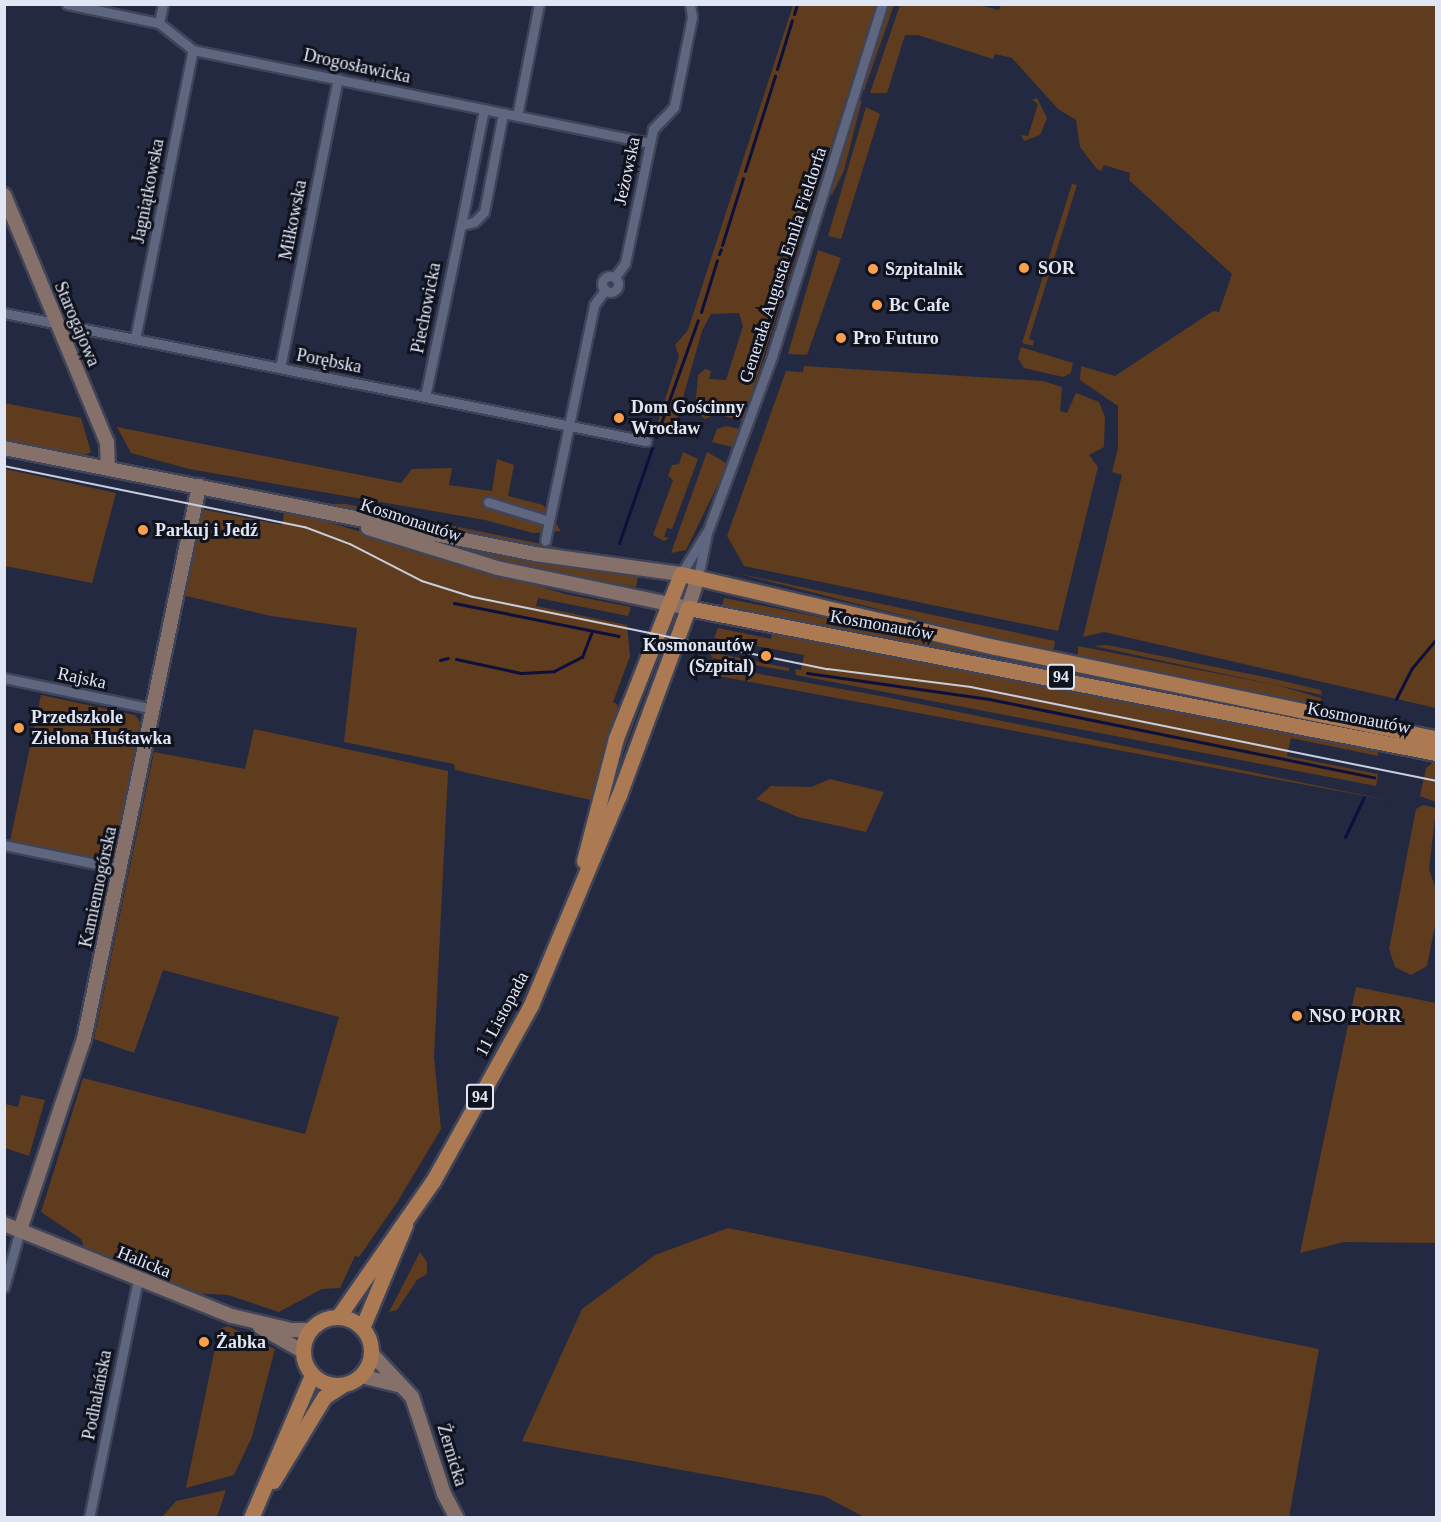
<!DOCTYPE html>
<meta charset="utf-8">
<style>
body{margin:0}
#map{position:relative;width:1441px;height:1522px;overflow:hidden;background:#232940;font-family:Georgia,serif}
div>[style]{position:absolute}
[style*='--x']{left:calc(var(--x)*1px);top:calc(var(--y)*1px);width:calc(var(--w)*1px);rotate:calc(var(--a)*1deg)}
.green>*{inset:0;background:#5f3c1d}
.stream>*{height:3px;margin:-1.5px;padding:0 1.5px;transform-origin:1.5px;border-radius:1.5px;background:#0c103a}
.roads{filter:drop-shadow(2px 0 #404458) drop-shadow(-2px 0 #404458) drop-shadow(0 2px #404458) drop-shadow(0 -2px #404458)}
.street>*{height:9px;margin:-4.5px;padding:0 4.5px;transform-origin:4.5px;border-radius:4.5px;background:#5f6680}
.street>.ring{margin:-4.5px;padding:0;box-sizing:content-box;background:none;border:9px solid #5f6680;border-radius:50%}
.secondary>*{height:14px;margin:-7px;padding:0 7px;transform-origin:7px;border-radius:7px;background:#85706a}
.primary>*{height:15px;margin:-7.5px;padding:0 7.5px;transform-origin:7.5px;border-radius:7.5px;background:#ab7a53}
.primary>.ring{margin:-7.5px;padding:0;box-sizing:content-box;background:none;border:15px solid #ab7a53;border-radius:50%}
.tram>*{height:1.5px;margin:-0.75px;padding:0 0.75px;transform-origin:0.75px;border-radius:0.75px;background:#c9cede}
.dots>*{width:16px;height:16px;translate:-50% -50%;box-sizing:border-box;border:3px solid #10131d;border-radius:50%}
span{translate:-50% -50%;white-space:nowrap;text-align:center;line-height:1.15;-webkit-text-stroke:6px #10131d;paint-order:stroke}
.shield-label span{padding:2px 4px;background:#10131d;border:2px solid;border-radius:4px;-webkit-text-stroke-width:0}
.shield-label{font-size:16px;color:#e1e6f5;font-weight:700}
.street-label{font-size:18px;color:#e1e6f5}
.poi-label{font-size:18px;color:#e1e6f5;font-weight:700}
.left{translate:0 -50%;text-align:left}
.right{translate:-100% -50%;text-align:right}
.frame{position:absolute;inset:0;border:6px solid #e1e6f5;pointer-events:none}
</style>
<div id="map">
<div class="green">
<div style="clip-path:polygon(975px 4px,999px 10px,1001px 4px,1436px 5px,1436px 708px,1104px 632px,1083px 637px,1122px 475px,1112px 472px,1118px 448px,1118px 406px,1080px 380px,1081px 366px,1115px 376px,1213px 311px,1219px 312px,1232px 274px,1129px 180px,1130px 173px,1104px 165px,1101px 171px,1096px 168px,1080px 147px,1076px 120px,1058px 109px,1012px 58px,995px 54px,993px 59px,918px 35px,905px 35px,887px 93px,870px 93px,900px 5px)"></div>
<div style="clip-path:polygon(793px 5px,876px 5px,743px 421px,716px 414px,705px 419px,695px 411px,698px 375px,705px 369px,711px 371px,709px 379px,726px 380px,743px 326px,739px 313px,711px 314px,702px 331px,676px 422px,656px 428px,679px 356px,675px 345px,688px 330px)"></div>
<div style="clip-path:polygon(887px 5px,894px 5px,864px 91px,863px 82px)"></div>
<div style="clip-path:polygon(1037px 98px,1047px 118px,1040px 135px,1024px 141px,1021px 135px,1028px 136px,1038px 104px,1032px 100px)"></div>
<div style="clip-path:polygon(862px 100px,844px 170px,832px 195px,828px 193px,855px 105px)"></div>
<div style="clip-path:polygon(866px 107px,880px 114px,841px 239px,828px 236px)"></div>
<div style="clip-path:polygon(1072px 184px,1077px 185px,1029px 339px,1034px 341px,1033px 346px,1022px 343px)"></div>
<div style="clip-path:polygon(818px 250px,841px 258px,807px 355px,788px 354px)"></div>
<div style="clip-path:polygon(1021px 347px,1073px 363px,1071px 373px,1063px 377px,1024px 368px,1018px 358px)"></div>
<div style="clip-path:polygon(804px 366px,1043px 381px,1062px 387px,1060px 411px,1067px 413px,1076px 393px,1099px 402px,1105px 417px,1104px 447px,1089px 455px,1098px 467px,1058px 631px,744px 566px,727px 536px,786px 371px,803px 372px)"></div>
<div style="clip-path:polygon(4px 403px,81px 418px,91px 452px,85px 455px,5px 439px)"></div>
<div style="clip-path:polygon(726px 426px,740px 429px,732px 447px,712px 442px,717px 429px)"></div>
<div style="clip-path:polygon(117px 427px,401px 483px,412px 469px,452px 468px,449px 485px,492px 491px,497px 459px,514px 465px,508px 496px,543px 505px,561px 531px,533px 533px,485px 520px,189px 469px,131px 453px)"></div>
<div style="clip-path:polygon(683px 452px,698px 459px,672px 529px,667px 528px,664px 537px,669px 538px,664px 541px,653px 535px,673px 480px,668px 476px,672px 465px,679px 464px)"></div>
<div style="clip-path:polygon(707px 452px,728px 464px,686px 550px,671px 553px)"></div>
<div style="clip-path:polygon(5px 469px,116px 493px,92px 583px,5px 566px)"></div>
<div style="clip-path:polygon(323px 504px,346px 504px,566px 549px,539px 548px)"></div>
<div style="clip-path:polygon(201px 509px,282px 525px,285px 509px,565px 594px,631px 607px,628px 616px,538px 598px,536px 606px,627px 625px,630px 656px,613px 702px,618px 705px,617px 712px,591px 800px,455px 770px,454px 764px,344px 742px,357px 628px,271px 616px,182px 595px)"></div>
<div style="clip-path:polygon(399px 532px,639px 572px,636px 587px,522px 569px)"></div>
<div style="clip-path:polygon(736px 573px,1055px 641px,1054px 648px,1049px 652px,1015px 644px)"></div>
<div style="clip-path:polygon(724px 598px,1043px 662px,1047px 666px,721px 609px)"></div>
<div style="clip-path:polygon(718px 628px,771px 639px,772px 634px,793px 634px,1272px 726px,1378px 752px,1378px 756px,1291px 738px,1287px 756px,1378px 774px,1376px 786px,796px 675px,795px 669px,801px 670px,804px 655px,714px 638px)"></div>
<div style="clip-path:polygon(1107px 645px,1279px 680px,1321px 690px,1322px 695px,1094px 646px)"></div>
<div style="clip-path:polygon(1078px 646px,1276px 685px,1321px 698px,1320px 705px,1078px 657px)"></div>
<div style="clip-path:polygon(710px 652px,789px 668px,789px 671px,712px 658px)"></div>
<div style="clip-path:polygon(652px 655px,658px 656px,597px 826px,616px 756px)"></div>
<div style="clip-path:polygon(694px 662px,886px 697px,1392px 801px,702px 673px,690px 670px)"></div>
<div style="clip-path:polygon(1063px 667px,1387px 731px,1385px 737px,1064px 673px)"></div>
<div style="clip-path:polygon(41px 695px,135px 715px,140px 722px,114px 857px,107px 861px,10px 841px)"></div>
<div style="clip-path:polygon(254px 729px,448px 771px,434px 1057px,441px 1129px,398px 1201px,359px 1257px,355px 1256px,340px 1288px,322px 1289px,279px 1312px,228px 1295px,192px 1293px,86px 1252px,81px 1239px,41px 1212px,83px 1078px,305px 1134px,339px 1017px,163px 970px,134px 1053px,94px 1039px,154px 752px,245px 769px)"></div>
<div style="clip-path:polygon(1436px 760px,1436px 802px,1420px 796px,1426px 768px)"></div>
<div style="clip-path:polygon(830px 779px,884px 792px,866px 832px,798px 817px,756px 799px,771px 786px,811px 787px)"></div>
<div style="clip-path:polygon(1423px 805px,1436px 808px,1429px 870px,1436px 889px,1436px 920px,1427px 966px,1411px 975px,1395px 967px,1389px 949px,1416px 809px)"></div>
<div style="clip-path:polygon(1356px 987px,1436px 1003px,1436px 1243px,1344px 1242px,1300px 1253px)"></div>
<div style="clip-path:polygon(21px 1095px,45px 1100px,29px 1156px,5px 1148px,5px 1104px,18px 1107px)"></div>
<div style="clip-path:polygon(728px 1228px,1319px 1349px,1289px 1517px,864px 1517px,824px 1496px,522px 1441px,582px 1309px,655px 1255px)"></div>
<div style="clip-path:polygon(420px 1252px,427px 1262px,427px 1274px,417px 1280px,397px 1310px,389px 1312px)"></div>
<div style="clip-path:polygon(228px 1326px,275px 1349px,252px 1437px,234px 1475px,186px 1488px,219px 1329px)"></div>
<div style="clip-path:polygon(226px 1490px,217px 1517px,162px 1517px,176px 1501px)"></div>
</div>
<div class="stream">
<div style="--x:794;--y:14;--w:10;--a:-73"></div>
<div style="--x:777;--y:69;--w:51;--a:-73"></div>
<div style="--x:745;--y:171;--w:100;--a:-72.5"></div>
<div style="--x:722;--y:245;--w:70;--a:-72.6"></div>
<div style="--x:719;--y:254;--w:5;--a:-68"></div>
<div style="--x:701;--y:312;--w:54;--a:-72.9"></div>
<div style="--x:656;--y:437;--w:124;--a:-70.3"></div>
<div style="--x:619;--y:543;--w:101;--a:-70.8"></div>
<div style="--x:454;--y:603;--w:168;--a:11.3"></div>
<div style="--x:456;--y:659;--w:66;--a:12.2"></div>
<div style="--x:521;--y:673;--w:33;--a:-3"></div>
<div style="--x:554;--y:671;--w:31;--a:-27"></div>
<div style="--x:582;--y:657;--w:28;--a:-69"></div>
<div style="--x:440;--y:660;--w:8;--a:-14"></div>
<div style="--x:807;--y:673;--w:184;--a:8.1"></div>
<div style="--x:989;--y:699;--w:393;--a:11.5"></div>
<div style="--x:1396;--y:699;--w:35;--a:-63"></div>
<div style="--x:1412;--y:668;--w:38;--a:-50"></div>
<div style="--x:1345;--y:837;--w:44;--a:-64.6"></div>
</div>
<div class="roads">
<div class="street">
<div style="--x:67;--y:4;--w:94;--a:11.7"></div>
<div style="--x:159;--y:23;--w:43;--a:38.5"></div>
<div style="--x:193;--y:50;--w:465;--a:11.5"></div>
<div style="--x:159;--y:23;--w:19;--a:-78"></div>
<div style="--x:484;--y:109;--w:118;--a:101.2"></div>
<div style="--x:461;--y:225;--w:13;--a:-13"></div>
<div style="--x:474;--y:222;--w:14;--a:-45"></div>
<div style="--x:484;--y:212;--w:101;--a:-79.1"></div>
<div style="--x:517;--y:116;--w:114;--a:-78.9"></div>
<div class="ring" style="left:602px;top:276px;width:7px;height:7px"></div>
<div style="--x:615;--y:277;--w:17;--a:-54"></div>
<div style="--x:625;--y:263;--w:137;--a:-78.2"></div>
<div style="--x:653;--y:129;--w:30;--a:-46"></div>
<div style="--x:674;--y:107;--w:92;--a:-78.7"></div>
<div style="--x:692;--y:17;--w:13;--a:-99"></div>
<div style="--x:4;--y:313;--w:655;--a:11.28"></div>
<div style="--x:135;--y:339;--w:295;--a:-78.7"></div>
<div style="--x:280;--y:368;--w:295;--a:-78.7"></div>
<div style="--x:425;--y:397;--w:176;--a:-78.2"></div>
<div style="--x:488;--y:502;--w:64;--a:17.3"></div>
<div style="--x:549;--y:521;--w:20;--a:101"></div>
<div style="--x:549;--y:521;--w:221;--a:-78.2"></div>
<div style="--x:594;--y:305;--w:19;--a:-54"></div>
<div style="--x:681;--y:574;--w:48;--a:-58.6"></div>
<div style="--x:698;--y:577;--w:45;--a:-78.4"></div>
<div style="--x:707;--y:533;--w:189;--a:-69.8"></div>
<div style="--x:772;--y:356;--w:369;--a:-72.6"></div>
<div style="--x:4;--y:678;--w:153;--a:11.7"></div>
<div style="--x:4;--y:845;--w:119;--a:11.6"></div>
<div style="--x:4;--y:1287;--w:59;--a:-74.3"></div>
<div style="--x:89;--y:1518;--w:244;--a:-78.4"></div>
</div>
<div class="secondary">
<div style="--x:4;--y:195;--w:268;--a:67.4"></div>
<div style="--x:107;--y:442;--w:26;--a:88"></div>
<div style="--x:4;--y:448;--w:541;--a:11.29"></div>
<div style="--x:535;--y:554;--w:147;--a:7.8"></div>
<div style="--x:368;--y:528;--w:135;--a:17.2"></div>
<div style="--x:497;--y:568;--w:195;--a:11.8"></div>
<div style="--x:688;--y:608;--w:33;--a:-72"></div>
<div style="--x:4;--y:1224;--w:246;--a:22"></div>
<div style="--x:232;--y:1316;--w:61;--a:13.3"></div>
<div style="--x:291;--y:1330;--w:19;--a:0"></div>
<div style="--x:20;--y:1230;--w:201;--a:-71.5"></div>
<div style="--x:84;--y:1039;--w:565;--a:-78.25"></div>
<div style="--x:260;--y:1327;--w:48;--a:29.7"></div>
<div style="--x:371;--y:1353;--w:60;--a:47"></div>
<div style="--x:412;--y:1397;--w:102;--a:71.7"></div>
<div style="--x:444;--y:1494;--w:27;--a:62"></div>
<div style="--x:361;--y:1376;--w:42;--a:13.7"></div>
</div>
<div class="primary">
<div style="--x:584;--y:861;--w:127;--a:-75.4"></div>
<div style="--x:616;--y:738;--w:176;--a:-68.4"></div>
<div style="--x:681;--y:574;--w:322;--a:13.1"></div>
<div style="--x:995;--y:647;--w:450;--a:11.7"></div>
<div class="ring" style="left:303px;top:1317px;width:53px;height:53px"></div>
<div style="--x:338;--y:1317;--w:166;--a:-55.1"></div>
<div style="--x:433;--y:1181;--w:201;--a:-60.9"></div>
<div style="--x:531;--y:1005;--w:228;--a:-67.3"></div>
<div style="--x:619;--y:795;--w:199;--a:-69.7"></div>
<div style="--x:688;--y:608;--w:762;--a:10.97"></div>
<div style="--x:362;--y:1328;--w:112;--a:-67.3"></div>
<div style="--x:273;--y:1481;--w:98;--a:-58.7"></div>
<div style="--x:324;--y:1397;--w:20;--a:-33"></div>
<div style="--x:251;--y:1518;--w:155;--a:-66.9"></div>
</div>
</div>
<div class="tram">
<div style="--x:4;--y:466;--w:307;--a:11.5"></div>
<div style="--x:305;--y:527;--w:48;--a:20.7"></div>
<div style="--x:350;--y:544;--w:81;--a:27.2"></div>
<div style="--x:422;--y:581;--w:53;--a:17.4"></div>
<div style="--x:473;--y:597;--w:362;--a:11.5"></div>
<div style="--x:828;--y:669;--w:144;--a:7.2"></div>
<div style="--x:971;--y:687;--w:474;--a:11.4"></div>
</div>
<div class="dots">
<div style="left:1024px;top:268px;background:#fa9f4e"></div>
<div style="left:873px;top:269px;background:#fa9f4e"></div>
<div style="left:877px;top:305px;background:#fa9f4e"></div>
<div style="left:841px;top:338px;background:#fa9f4e"></div>
<div style="left:619px;top:418px;background:#fa9f4e"></div>
<div style="left:143px;top:530px;background:#fa9f4e"></div>
<div style="left:766px;top:656px;background:#fa9f4e"></div>
<div style="left:19px;top:728px;background:#fa9f4e"></div>
<div style="left:1297px;top:1016px;background:#fa9f4e"></div>
<div style="left:204px;top:1342px;background:#fa9f4e"></div>
</div>
<div class="shield-label">
<span style="left:1061px;top:677px">94</span>
<span style="left:480px;top:1097px">94</span>
</div>
<div class="street-label">
<span style="left:357px;top:66px;rotate:12deg">Drogosławicka</span>
<span style="left:627px;top:171px;rotate:-78deg">Jeżowska</span>
<span style="left:148px;top:191px;rotate:-79deg">Jagniątkowska</span>
<span style="left:293px;top:220px;rotate:-79deg">Miłkowska</span>
<span style="left:783px;top:265px;rotate:-72deg">Generała Augusta Emila Fieldorfa</span>
<span style="left:426px;top:308px;rotate:-79deg">Piechowicka</span>
<span style="left:77px;top:324px;rotate:67deg">Starogajowa</span>
<span style="left:329px;top:361px;rotate:11deg">Porębska</span>
<span style="left:411px;top:520px;rotate:18deg">Kosmonautów</span>
<span style="left:882px;top:625px;rotate:10deg">Kosmonautów</span>
<span style="left:82px;top:678px;rotate:12deg">Rajska</span>
<span style="left:1359px;top:718px;rotate:11deg">Kosmonautów</span>
<span style="left:98px;top:887px;rotate:-78deg">Kamiennogórska</span>
<span style="left:502px;top:1014px;rotate:-62deg">11 Listopada</span>
<span style="left:144px;top:1262px;rotate:22deg">Halicka</span>
<span style="left:97px;top:1395px;rotate:-79deg">Podhalańska</span>
<span style="left:452px;top:1455px;rotate:73deg">Żernicka</span>
</div>
<div class="poi-label">
<span class="left" style="left:1038px;top:268px">SOR</span>
<span class="left" style="left:885px;top:269px">Szpitalnik</span>
<span class="left" style="left:889px;top:305px">Bc Cafe</span>
<span class="left" style="left:853px;top:338px">Pro Futuro</span>
<span class="left" style="left:631px;top:418px">Dom Gościnny<br>Wrocław</span>
<span class="left" style="left:155px;top:530px">Parkuj i Jedź</span>
<span class="right" style="left:754px;top:656px">Kosmonautów<br>(Szpital)</span>
<span class="left" style="left:31px;top:728px">Przedszkole<br>Zielona Huśtawka</span>
<span class="left" style="left:1309px;top:1016px">NSO PORR</span>
<span class="left" style="left:216px;top:1342px">Żabka</span>
</div>
<div class="frame"></div>
</div>
